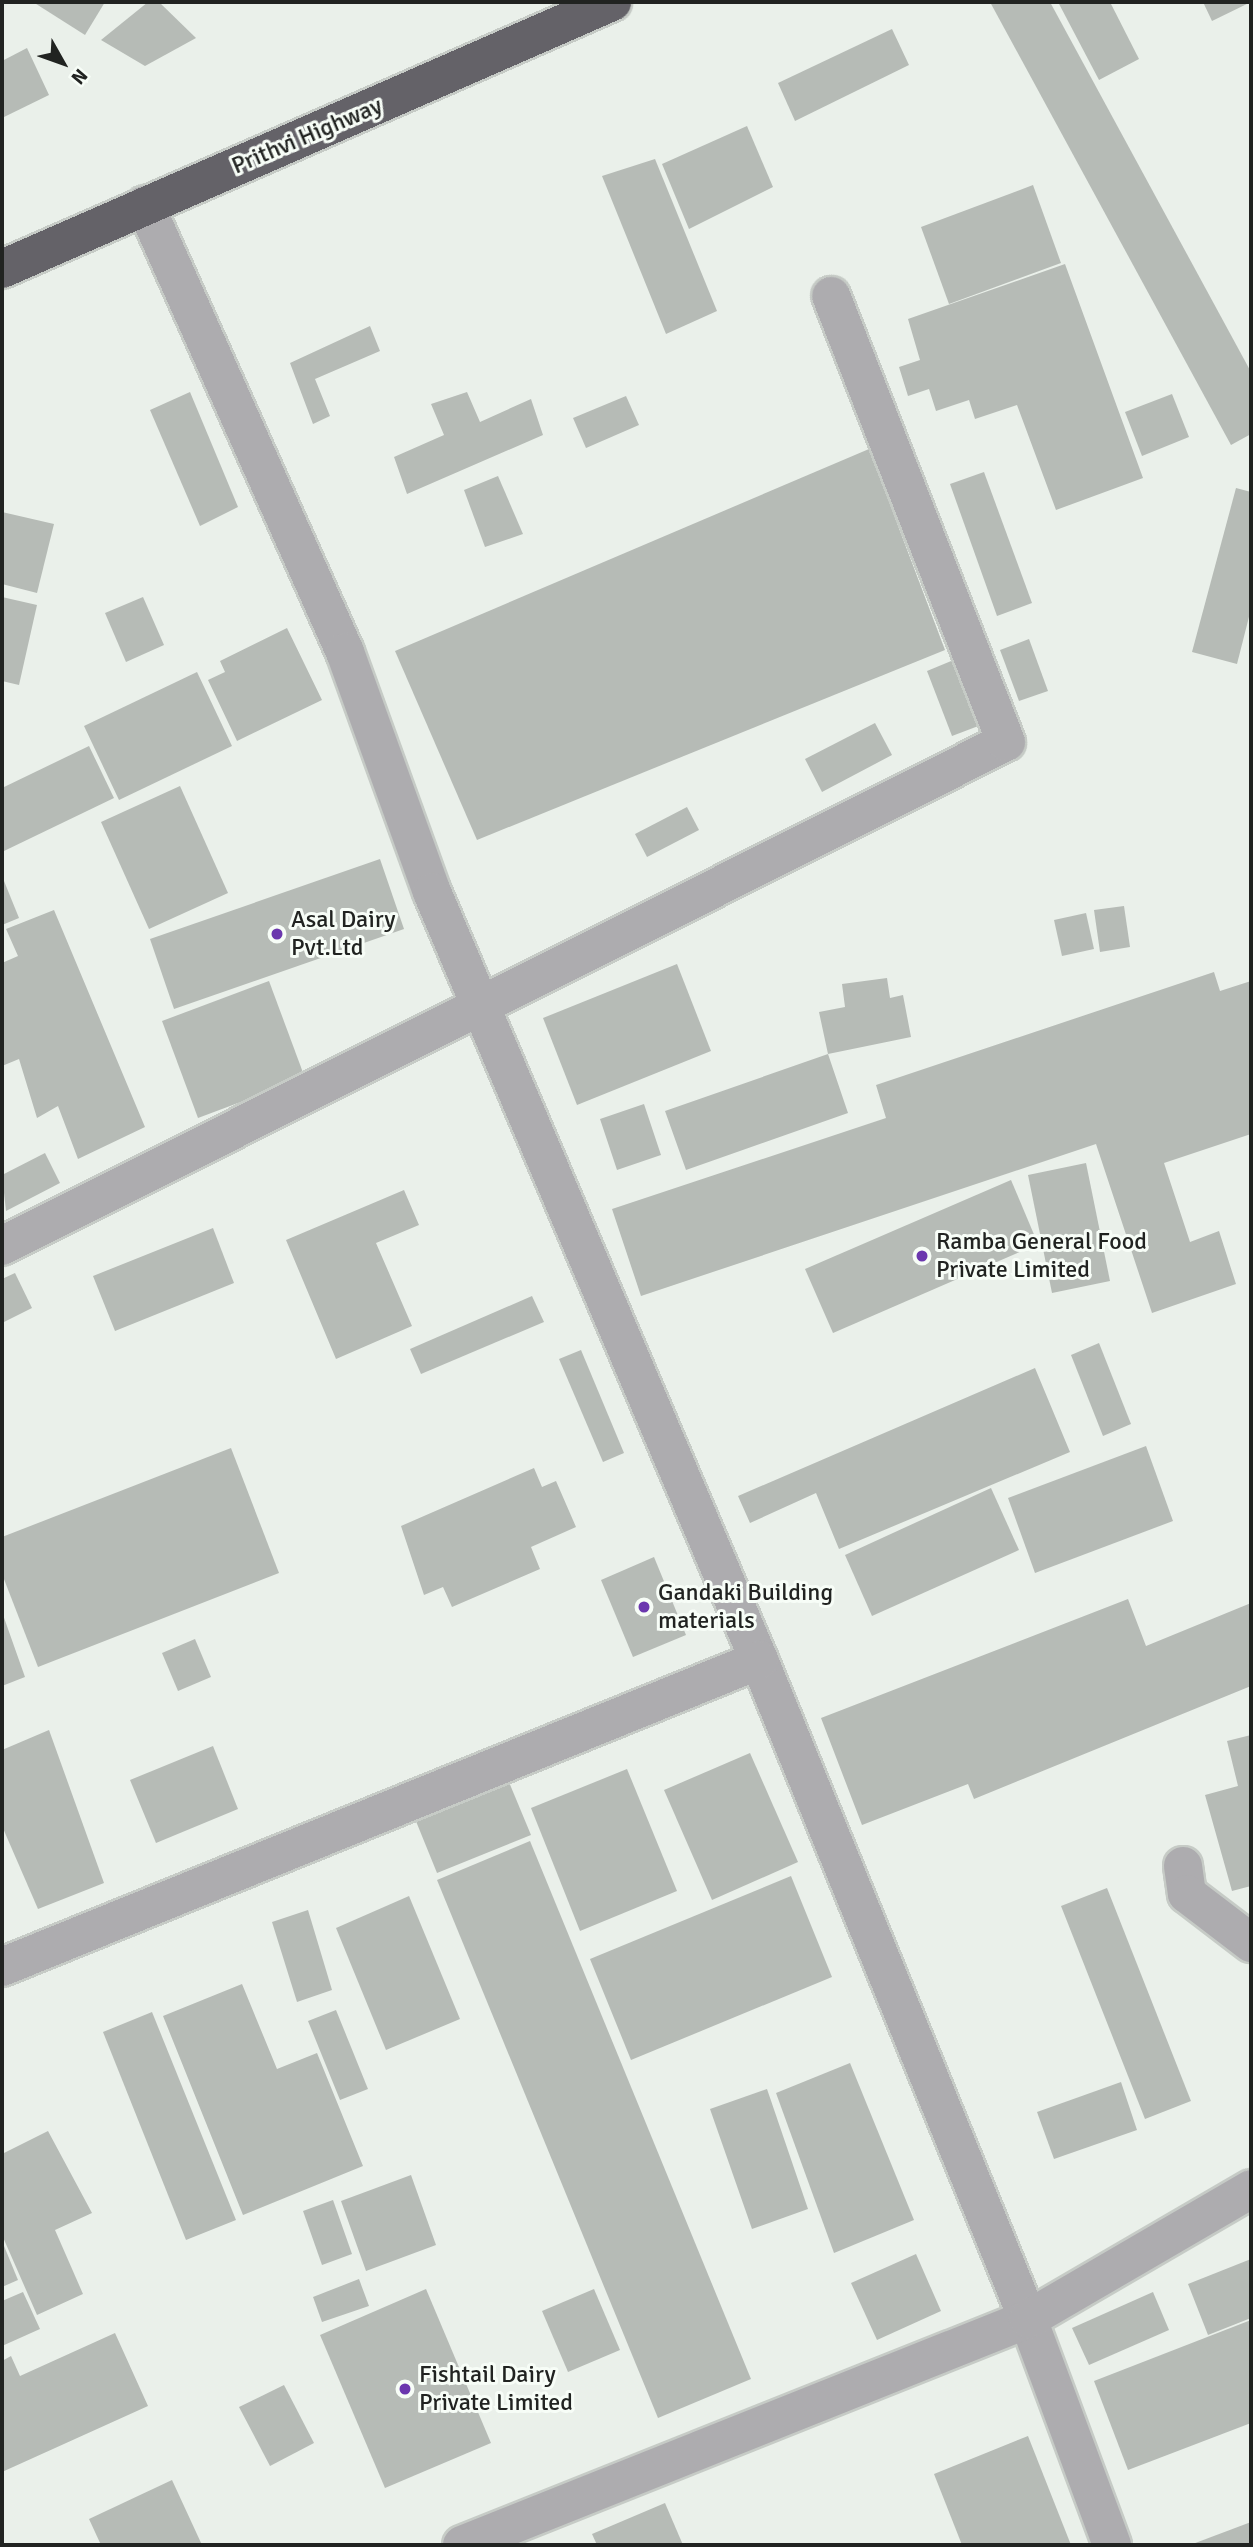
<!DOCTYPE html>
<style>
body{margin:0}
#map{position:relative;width:1253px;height:2547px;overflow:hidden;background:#eaf0ea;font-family:Signika,sans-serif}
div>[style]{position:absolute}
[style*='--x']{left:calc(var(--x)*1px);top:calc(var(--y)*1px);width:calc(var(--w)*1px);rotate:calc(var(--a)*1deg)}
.building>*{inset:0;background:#b6bbb6}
.roads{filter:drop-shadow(2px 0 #c6cbc6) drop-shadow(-2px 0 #c6cbc6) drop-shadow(0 2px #c6cbc6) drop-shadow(0 -2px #c6cbc6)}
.street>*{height:38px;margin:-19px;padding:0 19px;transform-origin:19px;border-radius:19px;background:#adacaf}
.highway>*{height:38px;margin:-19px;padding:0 19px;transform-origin:19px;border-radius:19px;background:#646268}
.dots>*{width:19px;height:19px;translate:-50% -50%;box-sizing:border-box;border:4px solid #f7fdf7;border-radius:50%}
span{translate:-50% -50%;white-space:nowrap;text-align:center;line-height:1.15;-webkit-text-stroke:6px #f7fdf7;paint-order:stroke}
.street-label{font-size:24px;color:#212321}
.poi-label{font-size:24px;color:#212321}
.left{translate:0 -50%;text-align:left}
.frame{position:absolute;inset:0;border:4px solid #212321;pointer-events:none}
.north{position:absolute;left:28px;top:28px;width:70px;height:70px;-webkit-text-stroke:5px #f7fdf7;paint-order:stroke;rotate:130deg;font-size:19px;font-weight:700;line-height:28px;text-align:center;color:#212321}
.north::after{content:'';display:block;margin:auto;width:24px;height:32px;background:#212321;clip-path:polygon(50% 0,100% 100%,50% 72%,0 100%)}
</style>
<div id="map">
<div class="building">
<div style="clip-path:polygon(33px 2px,105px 2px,85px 35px)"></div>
<div style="clip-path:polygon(148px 2px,159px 2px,196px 38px,145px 66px,101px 40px)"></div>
<div style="clip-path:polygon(990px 2px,1050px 2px,1251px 372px,1251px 434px,1231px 445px)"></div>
<div style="clip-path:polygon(1058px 2px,1110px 2px,1139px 59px,1099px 80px)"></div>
<div style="clip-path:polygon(1203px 2px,1251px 2px,1212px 21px)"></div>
<div style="clip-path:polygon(892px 29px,909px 65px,795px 121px,778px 83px)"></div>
<div style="clip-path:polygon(27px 48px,49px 95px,2px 118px,2px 61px)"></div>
<div style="clip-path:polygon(747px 126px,773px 187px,689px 229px,662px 164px)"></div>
<div style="clip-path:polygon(655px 159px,717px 311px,666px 334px,602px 176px)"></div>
<div style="clip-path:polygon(1033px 185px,1061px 263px,949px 304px,921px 227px)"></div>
<div style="clip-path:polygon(1065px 264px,1143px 478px,1056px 510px,1017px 405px,975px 419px,969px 400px,936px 411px,929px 389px,908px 396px,899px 367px,920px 360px,908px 319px)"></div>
<div style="clip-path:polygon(370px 326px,380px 351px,315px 379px,330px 416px,313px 424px,290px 363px)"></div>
<div style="clip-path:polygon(190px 392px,238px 507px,200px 526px,150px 410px)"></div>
<div style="clip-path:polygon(467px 392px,480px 422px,531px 399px,543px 435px,407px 494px,394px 457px,444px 435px,431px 404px)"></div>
<div style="clip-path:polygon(1172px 394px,1189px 437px,1142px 456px,1125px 412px)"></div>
<div style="clip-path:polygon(626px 396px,639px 425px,586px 448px,573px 418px)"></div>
<div style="clip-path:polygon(869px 449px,945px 650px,477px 840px,395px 651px)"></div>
<div style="clip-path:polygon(984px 472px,1032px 603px,997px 616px,950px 484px)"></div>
<div style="clip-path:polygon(498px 476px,523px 534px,485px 547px,464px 490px)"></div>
<div style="clip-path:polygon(1236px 488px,1251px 492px,1251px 609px,1237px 664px,1192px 652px)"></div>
<div style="clip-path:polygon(2px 512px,54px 524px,37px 593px,2px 584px)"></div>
<div style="clip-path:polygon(2px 597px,37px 605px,19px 685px,2px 681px)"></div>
<div style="clip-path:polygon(143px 597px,164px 645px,126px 662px,105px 613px)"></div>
<div style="clip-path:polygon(287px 628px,322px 700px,237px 741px,208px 680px,225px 672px,220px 661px)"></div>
<div style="clip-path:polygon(1029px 639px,1048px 691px,1019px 701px,1000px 650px)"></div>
<div style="clip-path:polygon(956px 659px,981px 725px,952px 736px,927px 671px)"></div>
<div style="clip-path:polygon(197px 672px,232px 746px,119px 800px,84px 726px)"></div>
<div style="clip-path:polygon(875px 723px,892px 755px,822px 792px,805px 759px)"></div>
<div style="clip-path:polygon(89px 746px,114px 798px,4px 851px,2px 788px)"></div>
<div style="clip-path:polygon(180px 786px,228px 893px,149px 929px,101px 822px)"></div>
<div style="clip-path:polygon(687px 807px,699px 830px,647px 857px,635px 834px)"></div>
<div style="clip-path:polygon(380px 859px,404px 929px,174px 1009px,150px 939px)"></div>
<div style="clip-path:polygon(2px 876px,19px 918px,2px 925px)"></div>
<div style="clip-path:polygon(1124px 906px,1130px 947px,1100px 952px,1094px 910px)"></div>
<div style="clip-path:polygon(54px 910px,145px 1127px,78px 1159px,58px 1106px,37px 1118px,19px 1059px,2px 1066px,2px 963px,18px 956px,6px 929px)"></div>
<div style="clip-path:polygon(1086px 913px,1094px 949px,1062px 956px,1054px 920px)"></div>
<div style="clip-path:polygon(677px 964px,711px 1051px,577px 1105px,543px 1018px)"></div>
<div style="clip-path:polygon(1214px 972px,1220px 991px,1251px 981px,1251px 1134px,1164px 1163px,1190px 1242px,1219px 1231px,1236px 1284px,1152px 1313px,1096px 1144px,641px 1296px,612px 1209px,886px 1118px,876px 1085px)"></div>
<div style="clip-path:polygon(887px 978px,890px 998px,903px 995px,911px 1037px,828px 1054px,848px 1113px,686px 1170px,665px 1111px,828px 1054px,819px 1012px,845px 1007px,842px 984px)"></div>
<div style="clip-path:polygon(269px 981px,305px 1078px,198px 1118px,162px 1021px)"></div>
<div style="clip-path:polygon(644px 1104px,661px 1155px,617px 1170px,600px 1119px)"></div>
<div style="clip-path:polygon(45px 1153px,60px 1183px,6px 1211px,2px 1175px)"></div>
<div style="clip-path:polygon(1086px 1163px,1110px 1281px,1052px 1293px,1028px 1175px)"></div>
<div style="clip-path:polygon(1011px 1180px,1038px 1244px,833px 1333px,805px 1269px)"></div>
<div style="clip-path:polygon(404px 1190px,419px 1225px,376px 1243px,412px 1326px,336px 1359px,286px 1240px)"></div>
<div style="clip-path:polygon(213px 1228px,234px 1283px,115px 1331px,93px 1276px)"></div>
<div style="clip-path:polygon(15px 1273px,32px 1308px,2px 1323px,2px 1279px)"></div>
<div style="clip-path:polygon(532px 1296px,544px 1322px,421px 1374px,410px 1349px)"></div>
<div style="clip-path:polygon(1099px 1343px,1131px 1424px,1103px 1436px,1071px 1355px)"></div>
<div style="clip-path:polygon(581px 1350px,624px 1453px,603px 1462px,559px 1359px)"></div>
<div style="clip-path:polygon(1035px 1368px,1070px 1452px,839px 1549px,816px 1493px,750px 1523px,738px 1496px)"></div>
<div style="clip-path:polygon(1146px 1446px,1173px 1521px,1035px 1573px,1008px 1498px)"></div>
<div style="clip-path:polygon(231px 1448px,279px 1573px,38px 1667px,2px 1574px,2px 1537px)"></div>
<div style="clip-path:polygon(534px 1468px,542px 1487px,556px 1481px,576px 1527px,531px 1547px,540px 1569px,452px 1607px,443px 1587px,424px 1595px,401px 1526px)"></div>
<div style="clip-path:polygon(991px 1488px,1019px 1550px,872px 1616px,845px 1555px)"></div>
<div style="clip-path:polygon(654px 1557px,686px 1635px,633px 1657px,601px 1580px)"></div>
<div style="clip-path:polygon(1128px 1599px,1146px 1646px,1251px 1603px,1251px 1686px,974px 1799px,968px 1784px,862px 1825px,821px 1718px)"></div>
<div style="clip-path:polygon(2px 1612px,25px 1677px,2px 1686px)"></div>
<div style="clip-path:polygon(195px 1639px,211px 1677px,178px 1691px,162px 1653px)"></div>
<div style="clip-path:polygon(49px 1730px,104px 1883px,38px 1909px,2px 1826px,2px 1750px)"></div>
<div style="clip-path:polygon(1251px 1735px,1251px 1886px,1232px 1891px,1205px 1795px,1238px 1786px,1227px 1741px)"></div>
<div style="clip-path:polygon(213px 1746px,238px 1809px,156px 1843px,130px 1780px)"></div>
<div style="clip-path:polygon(750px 1753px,798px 1862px,712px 1900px,664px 1790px)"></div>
<div style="clip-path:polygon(627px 1769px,677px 1891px,580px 1931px,531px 1808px)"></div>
<div style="clip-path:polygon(504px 1770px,531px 1835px,437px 1873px,411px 1809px)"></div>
<div style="clip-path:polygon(530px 1841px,751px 2379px,658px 2418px,437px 1880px)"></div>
<div style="clip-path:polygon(791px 1876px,832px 1977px,631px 2060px,590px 1959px)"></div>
<div style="clip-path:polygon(1107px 1888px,1191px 2101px,1145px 2119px,1061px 1906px)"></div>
<div style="clip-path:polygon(409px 1896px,460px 2019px,386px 2050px,336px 1928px)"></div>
<div style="clip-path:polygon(308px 1910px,332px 1990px,297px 2002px,272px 1922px)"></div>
<div style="clip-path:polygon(242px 1984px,277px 2069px,317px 2053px,363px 2166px,243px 2215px,163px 2016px)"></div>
<div style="clip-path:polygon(336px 2010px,368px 2089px,340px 2100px,308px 2021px)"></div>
<div style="clip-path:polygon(152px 2012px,236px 2220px,186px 2240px,103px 2032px)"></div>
<div style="clip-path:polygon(850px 2063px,914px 2220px,834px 2253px,776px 2093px)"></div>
<div style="clip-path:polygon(1121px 2082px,1137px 2130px,1054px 2159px,1037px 2112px)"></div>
<div style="clip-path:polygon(767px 2089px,808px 2209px,752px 2229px,710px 2109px)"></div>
<div style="clip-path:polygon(48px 2131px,92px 2213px,55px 2230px,83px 2294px,37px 2315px,2px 2235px,2px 2154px)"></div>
<div style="clip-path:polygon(411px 2175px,436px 2245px,366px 2271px,341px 2201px)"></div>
<div style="clip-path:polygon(333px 2200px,352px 2254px,322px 2265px,303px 2211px)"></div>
<div style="clip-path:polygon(2px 2241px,18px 2280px,2px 2287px)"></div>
<div style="clip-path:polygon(916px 2254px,941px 2311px,877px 2340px,851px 2283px)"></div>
<div style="clip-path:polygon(1251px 2259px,1251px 2318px,1208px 2335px,1188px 2284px)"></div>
<div style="clip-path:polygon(359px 2279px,369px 2306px,322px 2322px,313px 2297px)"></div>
<div style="clip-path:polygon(426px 2289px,491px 2443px,385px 2488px,320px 2335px)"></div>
<div style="clip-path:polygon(594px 2289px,620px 2350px,568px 2372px,542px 2311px)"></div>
<div style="clip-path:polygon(23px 2292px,40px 2329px,2px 2346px,2px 2301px)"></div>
<div style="clip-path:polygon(1153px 2292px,1169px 2330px,1089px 2365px,1072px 2328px)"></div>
<div style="clip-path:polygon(1251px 2320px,1251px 2423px,1128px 2470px,1094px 2381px)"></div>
<div style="clip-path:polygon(115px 2333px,148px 2406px,2px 2472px,2px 2361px,11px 2356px,20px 2376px)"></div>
<div style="clip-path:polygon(284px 2385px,314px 2443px,270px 2466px,239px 2407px)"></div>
<div style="clip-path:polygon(1028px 2436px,1071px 2545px,962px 2545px,934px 2474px)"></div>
<div style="clip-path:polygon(172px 2480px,202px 2545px,101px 2545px,89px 2519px)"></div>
<div style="clip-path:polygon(665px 2503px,683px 2545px,597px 2545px,592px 2534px)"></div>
<div style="clip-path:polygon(1251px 2522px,1251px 2545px,1190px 2545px)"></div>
</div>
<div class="roads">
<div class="street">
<div style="--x:145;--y:205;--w:490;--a:65.9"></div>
<div style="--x:345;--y:652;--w:255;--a:70.1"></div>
<div style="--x:432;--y:892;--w:835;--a:66.94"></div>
<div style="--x:759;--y:1660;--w:712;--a:67.8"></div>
<div style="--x:1028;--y:2319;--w:241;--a:69.6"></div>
<div style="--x:2;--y:1246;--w:1123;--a:-26.66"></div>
<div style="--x:1006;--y:742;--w:479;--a:-111.4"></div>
<div style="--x:1183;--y:1866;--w:28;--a:82"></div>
<div style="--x:1187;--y:1894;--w:81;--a:37.4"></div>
<div style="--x:2;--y:1967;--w:817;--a:-22.07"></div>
<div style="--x:462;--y:2545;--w:609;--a:-21.77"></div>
<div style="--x:1028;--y:2319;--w:258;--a:-30.2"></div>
</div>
<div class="highway">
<div style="--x:2;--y:269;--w:666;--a:-23.64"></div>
</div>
</div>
<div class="dots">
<div style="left:277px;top:934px;background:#6b37ae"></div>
<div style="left:922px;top:1256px;background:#6b37ae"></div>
<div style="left:644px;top:1607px;background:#6b37ae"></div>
<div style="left:405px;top:2389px;background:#6b37ae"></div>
</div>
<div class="street-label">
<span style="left:307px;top:136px;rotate:-23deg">Prithvi Highway</span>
</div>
<div class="poi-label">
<span class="left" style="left:291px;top:934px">Asal Dairy<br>Pvt.Ltd</span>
<span class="left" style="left:936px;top:1256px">Ramba General Food<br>Private Limited</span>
<span class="left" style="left:658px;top:1607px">Gandaki Building<br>materials</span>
<span class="left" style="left:419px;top:2389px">Fishtail Dairy<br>Private Limited</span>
</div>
<div class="frame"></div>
<div class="north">N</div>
</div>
